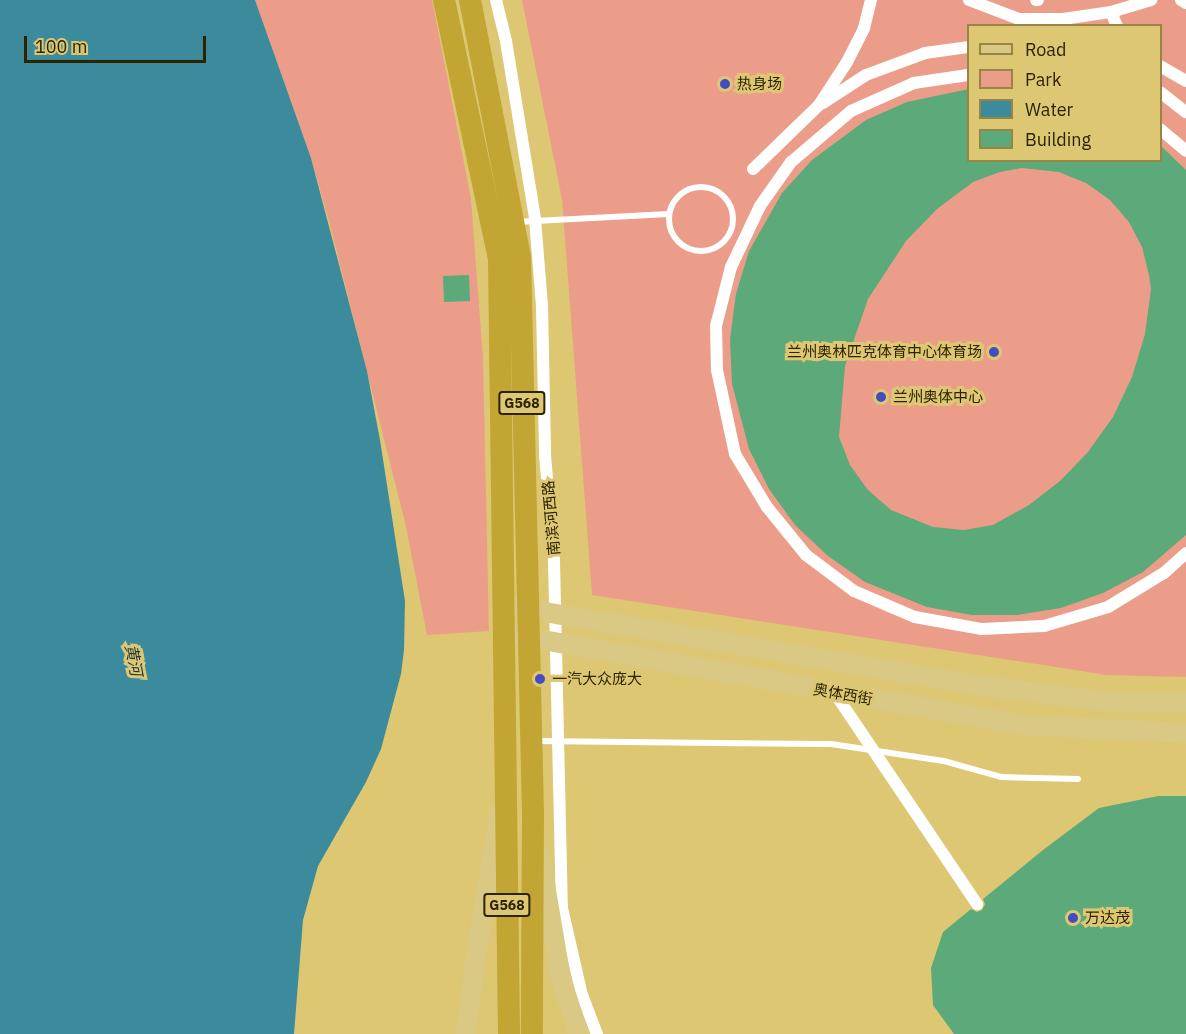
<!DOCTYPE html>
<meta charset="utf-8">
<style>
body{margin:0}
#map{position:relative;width:1186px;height:1034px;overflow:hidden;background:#ddc773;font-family:"IBM Plex Sans","Noto Sans SC",sans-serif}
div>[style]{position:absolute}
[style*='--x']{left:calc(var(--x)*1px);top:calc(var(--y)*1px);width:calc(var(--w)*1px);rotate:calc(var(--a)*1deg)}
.green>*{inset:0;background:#eb9d89}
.water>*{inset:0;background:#3c8b9c}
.building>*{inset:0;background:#5caa79}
.lane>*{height:6px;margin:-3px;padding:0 3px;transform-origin:3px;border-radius:3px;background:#fff}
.lane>.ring{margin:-3px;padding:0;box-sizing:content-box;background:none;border:6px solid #fff;border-radius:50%}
.street>*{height:12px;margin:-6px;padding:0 6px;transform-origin:6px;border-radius:6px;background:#fff}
.primary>*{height:20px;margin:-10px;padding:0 10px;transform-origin:10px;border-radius:10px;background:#dac984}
.highway>*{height:22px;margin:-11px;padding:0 11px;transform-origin:11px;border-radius:11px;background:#c2a532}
.dots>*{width:16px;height:16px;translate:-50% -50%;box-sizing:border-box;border:3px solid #ddc773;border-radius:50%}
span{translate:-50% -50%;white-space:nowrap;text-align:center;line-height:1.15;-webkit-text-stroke:6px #ddc773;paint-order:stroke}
.shield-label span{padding:2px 4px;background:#ddc773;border:2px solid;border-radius:4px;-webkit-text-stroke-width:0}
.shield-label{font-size:14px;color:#2c2300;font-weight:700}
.poi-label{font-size:15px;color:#2c2300}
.left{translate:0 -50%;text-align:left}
.right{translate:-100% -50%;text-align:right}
.street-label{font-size:15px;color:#2c2300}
.water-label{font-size:16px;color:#1f393f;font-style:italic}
.legend{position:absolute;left:967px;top:24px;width:195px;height:138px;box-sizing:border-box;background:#ddc773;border:2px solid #968545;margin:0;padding:8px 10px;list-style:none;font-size:18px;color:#2c2300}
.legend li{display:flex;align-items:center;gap:12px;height:30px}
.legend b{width:30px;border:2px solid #968545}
.scale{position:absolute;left:24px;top:36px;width:182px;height:27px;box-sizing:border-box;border:3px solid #2c2300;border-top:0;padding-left:8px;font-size:18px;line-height:21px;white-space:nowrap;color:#2c2300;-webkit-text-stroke:4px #ddc773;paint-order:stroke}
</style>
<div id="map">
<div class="green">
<div style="clip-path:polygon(255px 0,432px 0,471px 199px,483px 358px,489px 631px,427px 635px,405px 522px,329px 221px,311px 158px)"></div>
<div style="clip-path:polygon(evenodd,522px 0,1186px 0,1186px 677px,1107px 675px,592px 595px,562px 199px,522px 0,968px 26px,1160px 26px,1160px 160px,968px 160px,968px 26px)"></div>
</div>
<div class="water">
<div style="clip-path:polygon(0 0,255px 0,311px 158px,367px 371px,380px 440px,405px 601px,404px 650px,401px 674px,381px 749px,366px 782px,318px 866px,303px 920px,294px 1034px,0 1034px)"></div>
</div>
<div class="building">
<div style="clip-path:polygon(evenodd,969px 89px,969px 160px,1161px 160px,1161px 146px,1186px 170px,1186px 535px,1143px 572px,1103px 593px,1061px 608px,1017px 615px,972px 615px,927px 607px,865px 582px,828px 556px,795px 525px,769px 489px,749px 449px,732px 384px,730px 339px,736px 294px,749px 251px,782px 193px,812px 160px,866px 120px,907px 102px,969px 89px,1022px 168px,1059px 172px,1086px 183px,1110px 200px,1129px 222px,1142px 247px,1149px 275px,1151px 289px,1145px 334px,1132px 377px,1113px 417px,1088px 452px,1060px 481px,1029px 505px,993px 525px,964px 530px,933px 527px,891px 510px,868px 490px,850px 465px,839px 437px,845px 366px,868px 299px,906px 241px,937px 209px,973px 182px,1000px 172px,1022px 168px)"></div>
<div style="clip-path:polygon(469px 275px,470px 301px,444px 302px,443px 276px)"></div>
<div style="clip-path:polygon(1158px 796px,1186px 796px,1186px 1034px,954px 1034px,933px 1005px,931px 968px,943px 932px,971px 909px,977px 912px,982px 910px,985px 904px,983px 899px,1043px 850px,1099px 808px)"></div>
</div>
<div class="lane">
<div class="ring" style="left:669px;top:187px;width:58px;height:58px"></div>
<div style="--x:516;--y:222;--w:153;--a:-3"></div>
<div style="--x:535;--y:741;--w:296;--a:0.6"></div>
<div style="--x:831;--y:744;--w:114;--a:8.6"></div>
<div style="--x:944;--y:761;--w:59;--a:15.7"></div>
<div style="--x:1001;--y:777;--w:77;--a:1.5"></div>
</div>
<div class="street">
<div style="--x:496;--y:0;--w:42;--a:76.3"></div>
<div style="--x:506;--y:41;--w:180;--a:80.7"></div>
<div style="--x:535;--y:219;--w:87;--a:85.4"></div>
<div style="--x:542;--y:306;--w:149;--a:88.8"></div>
<div style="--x:545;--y:455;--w:106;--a:85.1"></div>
<div style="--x:554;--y:561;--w:347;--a:88.7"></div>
<div style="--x:562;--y:908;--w:89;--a:77.1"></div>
<div style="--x:582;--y:995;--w:42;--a:69"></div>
<div style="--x:969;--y:0;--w:53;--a:20.8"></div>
<div style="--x:1019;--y:19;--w:44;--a:0"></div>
<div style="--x:1063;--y:19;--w:49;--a:-8.3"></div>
<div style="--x:1111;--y:12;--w:42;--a:-16.7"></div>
<div style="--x:1036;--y:0;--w:2;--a:0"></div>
<div style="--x:1181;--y:0;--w:6;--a:31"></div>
<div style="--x:1111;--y:12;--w:15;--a:67"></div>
<div style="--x:1160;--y:66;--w:30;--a:30"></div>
<div style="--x:968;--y:75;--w:55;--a:171.6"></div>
<div style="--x:914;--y:83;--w:69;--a:156"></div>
<div style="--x:851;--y:111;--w:79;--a:139.6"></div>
<div style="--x:791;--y:162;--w:54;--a:125.2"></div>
<div style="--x:760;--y:206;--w:68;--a:115.4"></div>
<div style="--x:731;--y:267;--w:61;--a:104.3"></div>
<div style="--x:716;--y:326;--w:44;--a:88.7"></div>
<div style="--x:717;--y:370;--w:86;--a:77.9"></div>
<div style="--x:735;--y:454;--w:62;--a:58.9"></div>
<div style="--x:767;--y:507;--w:62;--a:50.9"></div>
<div style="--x:806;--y:555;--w:60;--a:36.9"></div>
<div style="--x:854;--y:591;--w:66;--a:23.1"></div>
<div style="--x:915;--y:617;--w:68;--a:10.2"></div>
<div style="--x:982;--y:629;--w:62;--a:-2.8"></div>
<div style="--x:1044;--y:626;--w:67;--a:-16.5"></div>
<div style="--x:1108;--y:607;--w:66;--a:-31.3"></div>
<div style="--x:1164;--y:573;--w:30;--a:-42"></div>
<div style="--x:1160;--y:92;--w:33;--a:38"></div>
<div style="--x:823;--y:103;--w:51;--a:-33.1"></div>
<div style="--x:866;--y:75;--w:63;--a:-20.4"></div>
<div style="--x:925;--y:53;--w:43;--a:-7.9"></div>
<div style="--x:1160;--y:129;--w:34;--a:40"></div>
<div style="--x:753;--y:169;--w:92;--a:-44.1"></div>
<div style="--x:819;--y:105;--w:51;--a:-56.9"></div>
<div style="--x:847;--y:62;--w:38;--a:-63"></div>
<div style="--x:864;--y:28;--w:29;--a:-76"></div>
<div style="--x:834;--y:692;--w:256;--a:56"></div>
</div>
<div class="primary">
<div style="--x:503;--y:605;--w:478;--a:9.6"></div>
<div style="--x:974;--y:685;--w:129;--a:7.1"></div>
<div style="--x:1102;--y:701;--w:84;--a:0.7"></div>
<div style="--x:503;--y:633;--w:528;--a:10.03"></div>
<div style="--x:1023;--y:725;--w:163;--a:2.8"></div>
<div style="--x:540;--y:855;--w:126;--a:80.4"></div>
<div style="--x:561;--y:979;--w:58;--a:71.9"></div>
<div style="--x:466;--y:1034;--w:87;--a:-82.7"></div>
<div style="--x:477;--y:948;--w:139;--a:-80.5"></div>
</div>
<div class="highway">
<div style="--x:444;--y:0;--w:265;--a:78"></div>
<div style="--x:499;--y:259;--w:775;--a:89.26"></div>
<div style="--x:470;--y:0;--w:262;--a:79"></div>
<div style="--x:520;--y:257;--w:554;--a:88.66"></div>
<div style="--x:533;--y:811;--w:223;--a:90.3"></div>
</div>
<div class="dots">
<div style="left:725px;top:84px;background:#454cc1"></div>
<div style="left:994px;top:352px;background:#454cc1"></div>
<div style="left:881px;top:397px;background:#454cc1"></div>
<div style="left:540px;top:679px;background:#454cc1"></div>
<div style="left:1073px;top:918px;background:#454cc1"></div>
</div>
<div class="shield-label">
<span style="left:522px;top:403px">G568</span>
<span style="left:507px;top:905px">G568</span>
</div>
<div class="poi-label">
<span class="left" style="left:737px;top:84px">热身场</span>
<span class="right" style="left:982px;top:352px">兰州奥林匹克体育中心体育场</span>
<span class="left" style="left:893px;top:397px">兰州奥体中心</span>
<span class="left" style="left:552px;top:679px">一汽大众庞大</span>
<span class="left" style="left:1085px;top:918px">万达茂</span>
</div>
<div class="street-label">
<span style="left:551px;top:518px;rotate:-95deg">南滨河西路</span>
<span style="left:843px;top:694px;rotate:10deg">奥体西街</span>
</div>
<div class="water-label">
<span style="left:134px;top:660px;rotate:79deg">黄河</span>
</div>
<ul class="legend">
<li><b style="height:8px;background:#dac984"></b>Road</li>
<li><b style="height:16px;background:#eb9d89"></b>Park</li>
<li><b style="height:16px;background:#3c8b9c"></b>Water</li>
<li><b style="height:16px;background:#5caa79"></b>Building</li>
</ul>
<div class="scale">100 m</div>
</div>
